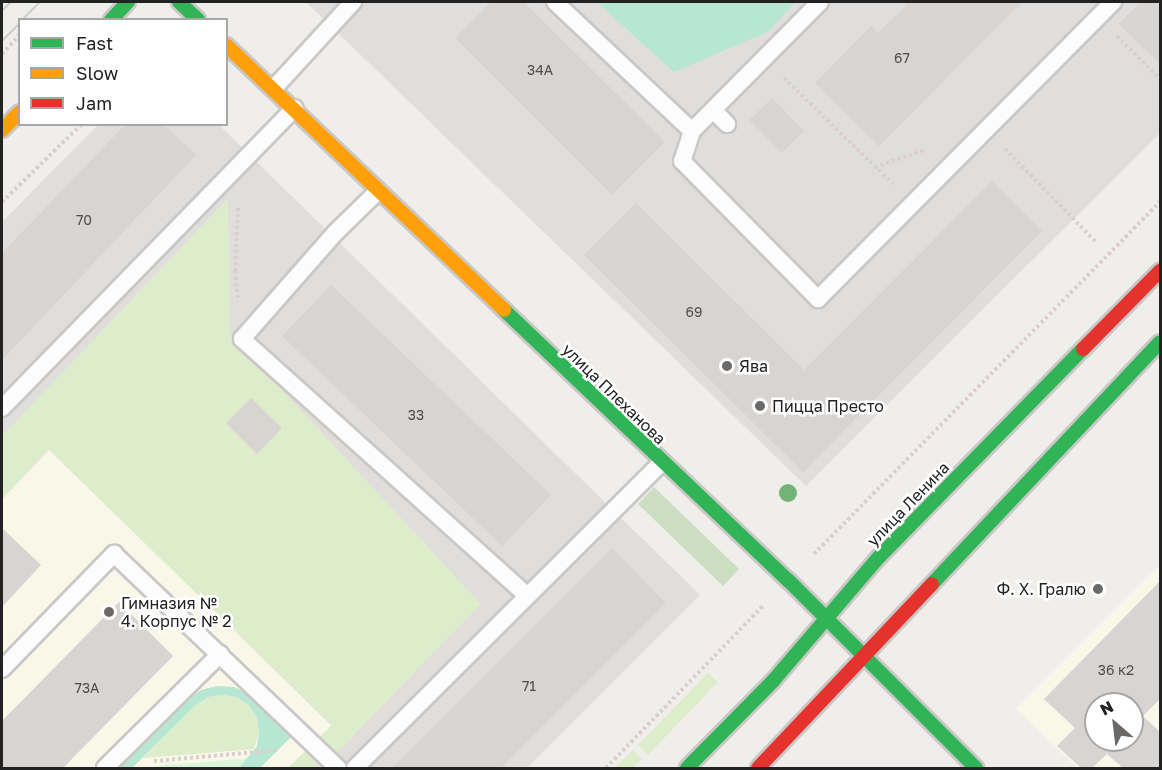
<!DOCTYPE html>
<meta charset="utf-8">
<style>
body{margin:0}
#map{position:relative;width:1162px;height:770px;overflow:hidden;background:#f0eeeb;font-family:"Golos Text",sans-serif}
div>[style]{position:absolute}
[style*='--x']{left:calc(var(--x)*1px);top:calc(var(--y)*1px);width:calc(var(--w)*1px);rotate:calc(var(--a)*1deg)}
.residential>*{inset:0;background:#dfdedc}
.education>*{inset:0;background:#f8f7e8}
.grass>*{inset:0;background:#ddeccb}
.forest>*{inset:0;background:#cbdec1}
.park>*{inset:0;background:#daf5da}
.pitch>*{inset:0;background:#b7e6d2}
.parking>*{inset:0;background:#e0dfde}
.building>*{inset:0;background:#d7d4d2}
.path>*{height:4px;margin-top:-2px;transform-origin:0;background:repeating-linear-gradient(90deg,#dccecd 0 3px,transparent 0 6px)}
.roads{filter:drop-shadow(2px 0 #c9c8c7) drop-shadow(-2px 0 #c9c8c7) drop-shadow(0 2px #c9c8c7) drop-shadow(0 -2px #c9c8c7)}
.lane>*{height:16px;margin:-8px;padding:0 8px;transform-origin:8px;border-radius:8px;background:#fdfcfc}
.fast>*{height:14px;margin:-7px;padding:0 7px;transform-origin:7px;border-radius:7px;background:#30b455}
.slow>*{height:14px;margin:-7px;padding:0 7px;transform-origin:7px;border-radius:7px;background:#ff9f0a}
.jam>*{height:14px;margin:-7px;padding:0 7px;transform-origin:7px;border-radius:7px;background:#e5322d}
.tram>*{height:1.5px;margin:-0.75px;padding:0 0.75px;transform-origin:0.75px;border-radius:0.75px;background:#ccc}
.trees>*{width:18px;height:18px;margin:-9px;border-radius:50%;background:#73b476}
.dots>*{width:16px;height:16px;translate:-50% -50%;box-sizing:border-box;border:3px solid #fff;border-radius:50%}
span{translate:-50% -50%;white-space:nowrap;text-align:center;line-height:1.15;-webkit-text-stroke:5px #fff;paint-order:stroke}
.number-label{font-size:14px;color:#4f4e4e}
.number-label span{-webkit-text-stroke-width:0}
.poi-label{font-size:16px;color:#222}
.left{translate:0 -50%;text-align:left}
.right{translate:-100% -50%;text-align:right}
.street-label{font-size:16px;color:#222}
.frame{position:absolute;inset:0;border:3px solid #222;pointer-events:none}
.legend{position:absolute;left:18px;top:18px;width:210px;height:108px;box-sizing:border-box;background:#fff;border:2px solid #a7a7a7;margin:0;padding:8px 10px;list-style:none;font-size:18px;color:#222}
.legend li{display:flex;align-items:center;gap:12px;height:30px}
.legend b{width:30px;border:2px solid #a7a7a7}
.north{position:absolute;left:1084px;top:692px;width:60px;height:60px;box-sizing:border-box;background:#fff;border:2px solid #a7a7a7;border-radius:50%;rotate:332deg;font-size:16px;font-weight:700;line-height:24px;text-align:center;color:#222}
.north::after{content:'';display:block;margin:auto;width:21px;height:27px;background:#6a6968;clip-path:polygon(50% 0,100% 100%,50% 72%,0 100%)}
</style>
<div id="map">
<div class="residential">
<div style="clip-path:polygon(306px 2px,1160px 2px,1160px 133px,806px 486px)"></div>
<div style="clip-path:polygon(98px 125px,219px 125px,700px 595px,527px 768px,2px 768px,2px 222px)"></div>
</div>
<div class="education">
<div style="clip-path:polygon(49px 449px,332px 726px,288px 768px,2px 768px,2px 499px)"></div>
<div style="clip-path:polygon(evenodd,1160px 565px,1160px 768px,1078px 768px,1016px 709px,1160px 565px,1096px 704px,1132px 704px,1132px 740px,1096px 740px,1096px 704px)"></div>
</div>
<div class="grass">
<div style="clip-path:polygon(228px 198px,230px 334px,481px 604px,322px 768px,288px 768px,332px 725px,49px 450px,2px 499px,2px 436px)"></div>
<div style="clip-path:polygon(708px 673px,718px 682px,648px 755px,638px 745px)"></div>
<div style="clip-path:polygon(222px 695px,236px 697px,249px 705px,257px 717px,259px 732px,254px 749px,143px 758px,196px 705px,208px 697px)"></div>
<div style="clip-path:polygon(633px 750px,642px 759px,633px 768px,614px 768px)"></div>
</div>
<div class="forest">
<div style="clip-path:polygon(654px 487px,739px 569px,723px 586px,638px 504px)"></div>
</div>
<div class="park">
<div style="clip-path:polygon(250px 758px,239px 768px,133px 768px)"></div>
</div>
<div class="pitch">
<div style="clip-path:polygon(597px 2px,795px 2px,769px 31px,674px 72px)"></div>
<div style="clip-path:polygon(217px 686px,234px 687px,248px 694px,291px 737px,260px 768px,239px 768px,257px 746px,259px 732px,257px 717px,249px 705px,236px 697px,222px 695px,208px 697px,196px 705px,132px 768px,119px 768px,188px 700px,201px 690px)"></div>
</div>
<div class="parking">
<div style="clip-path:polygon(1088px 27px,1123px 60px,1031px 159px,994px 122px)"></div>
<div style="clip-path:polygon(737px 114px,784px 162px,814px 132px,876px 196px,820px 252px,711px 140px)"></div>
</div>
<div class="building">
<div style="clip-path:polygon(491px 2px,524px 2px,665px 142px,612px 195px,455px 38px)"></div>
<div style="clip-path:polygon(910px 2px,1022px 2px,879px 146px,815px 83px,871px 26px,878px 33px)"></div>
<div style="clip-path:polygon(1141px 2px,1161px 2px,1161px 65px,1119px 24px)"></div>
<div style="clip-path:polygon(772px 98px,804px 131px,782px 153px,749px 120px)"></div>
<div style="clip-path:polygon(126px 124px,163px 124px,196px 155px,2px 360px,2px 253px)"></div>
<div style="clip-path:polygon(992px 181px,1042px 231px,803px 472px,584px 255px,636px 203px,804px 370px)"></div>
<div style="clip-path:polygon(331px 285px,551px 495px,502px 546px,282px 336px)"></div>
<div style="clip-path:polygon(251px 398px,282px 428px,257px 454px,226px 423px)"></div>
<div style="clip-path:polygon(2px 528px,41px 565px,2px 607px)"></div>
<div style="clip-path:polygon(612px 548px,666px 603px,501px 768px,392px 768px)"></div>
<div style="clip-path:polygon(evenodd,1161px 580px,1161px 698px,1143px 716px,1161px 733px,1161px 768px,1123px 768px,1107px 754px,1092px 768px,1081px 768px,1057px 746px,1075px 728px,1044px 699px,1161px 580px,1096px 704px,1132px 704px,1132px 740px,1096px 740px,1096px 704px)"></div>
<div style="clip-path:polygon(119px 602px,173px 656px,63px 768px,2px 768px,2px 721px)"></div>
</div>
<div class="path">
<div style="--x:1117;--y:36;--w:61;--a:45"></div>
<div style="--x:2;--y:54;--w:26;--a:-47"></div>
<div style="--x:784;--y:78;--w:152;--a:44.2"></div>
<div style="--x:1005;--y:149;--w:132;--a:45.6"></div>
<div style="--x:875;--y:167;--w:53;--a:-18.8"></div>
<div style="--x:2;--y:202;--w:112;--a:-44.3"></div>
<div style="--x:238;--y:208;--w:63;--a:92.7"></div>
<div style="--x:235;--y:271;--w:31;--a:84"></div>
<div style="--x:814;--y:554;--w:494;--a:-45.5"></div>
<div style="--x:154;--y:761;--w:124;--a:-5.1"></div>
<div style="--x:606;--y:768;--w:227;--a:-45.9"></div>
</div>
<div class="roads">
<div class="lane">
<div style="--x:555;--y:2;--w:188;--a:43.3"></div>
<div style="--x:820;--y:2;--w:182;--a:134.8"></div>
<div style="--x:692;--y:131;--w:32;--a:108"></div>
<div style="--x:682;--y:161;--w:194;--a:45.4"></div>
<div style="--x:818;--y:299;--w:419;--a:-45.2"></div>
<div style="--x:274;--y:88;--w:117;--a:-47.4"></div>
<div style="--x:713;--y:110;--w:20;--a:45"></div>
<div style="--x:378;--y:191;--w:60;--a:135.7"></div>
<div style="--x:335;--y:233;--w:141;--a:131.3"></div>
<div style="--x:242;--y:339;--w:384;--a:42"></div>
<div style="--x:2;--y:408;--w:419;--a:-45.7"></div>
<div style="--x:2;--y:669;--w:161;--a:-45.8"></div>
<div style="--x:114;--y:554;--w:310;--a:43.7"></div>
<div style="--x:105;--y:768;--w:162;--a:-44.7"></div>
<div style="--x:355;--y:768;--w:433;--a:-44.9"></div>
</div>
<div class="fast">
<div style="--x:179;--y:2;--w:26;--a:43"></div>
<div style="--x:111;--y:20;--w:25;--a:-47"></div>
<div style="--x:504;--y:310;--w:392;--a:43.6"></div>
<div style="--x:788;--y:580;--w:266;--a:45"></div>
<div style="--x:932;--y:584;--w:332;--a:-46.7"></div>
<div style="--x:687;--y:768;--w:122;--a:-45.3"></div>
<div style="--x:773;--y:681;--w:163;--a:-49.5"></div>
<div style="--x:879;--y:557;--w:291;--a:-45.6"></div>
</div>
<div class="slow">
<div style="--x:226;--y:45;--w:384;--a:43.6"></div>
<div style="--x:2;--y:130;--w:25;--a:-45"></div>
</div>
<div class="jam">
<div style="--x:1083;--y:349;--w:110;--a:-45.4"></div>
<div style="--x:758;--y:768;--w:253;--a:-46.6"></div>
</div>
</div>
<div class="tram">
<div style="--x:2;--y:11;--w:13;--a:-45"></div>
<div style="--x:22;--y:20;--w:25;--a:-45"></div>
<div style="--x:2;--y:41;--w:25;--a:-45"></div>
</div>
<div class="trees">
<div style="left:788px;top:493px"></div>
</div>
<div class="dots">
<div style="left:727px;top:366px;background:#6a6968"></div>
<div style="left:760px;top:406px;background:#6a6968"></div>
<div style="left:1098px;top:589px;background:#6a6968"></div>
<div style="left:109px;top:612px;background:#6a6968"></div>
</div>
<div class="number-label">
<span style="left:902px;top:58px">67</span>
<span style="left:540px;top:70px">34А</span>
<span style="left:84px;top:220px">70</span>
<span style="left:694px;top:312px">69</span>
<span style="left:416px;top:415px">33</span>
<span style="left:1116px;top:670px">36 к2</span>
<span style="left:529px;top:686px">71</span>
<span style="left:87px;top:688px">73А</span>
</div>
<div class="poi-label">
<span class="left" style="left:739px;top:366px">Ява</span>
<span class="left" style="left:772px;top:406px">Пицца Престо</span>
<span class="right" style="left:1086px;top:589px">Ф. Х. Гралю</span>
<span class="left" style="left:121px;top:612px">Гимназия №<br>4. Корпус № 2</span>
</div>
<div class="street-label">
<span style="left:614px;top:394px;rotate:44deg">улица Плеханова</span>
<span style="left:908px;top:504px;rotate:-46deg">улица Ленина</span>
</div>
<div class="frame"></div>
<ul class="legend">
<li><b style="height:8px;background:#30b455"></b>Fast</li>
<li><b style="height:8px;background:#ff9f0a"></b>Slow</li>
<li><b style="height:8px;background:#e5322d"></b>Jam</li>
</ul>
<div class="north">N</div>
</div>
